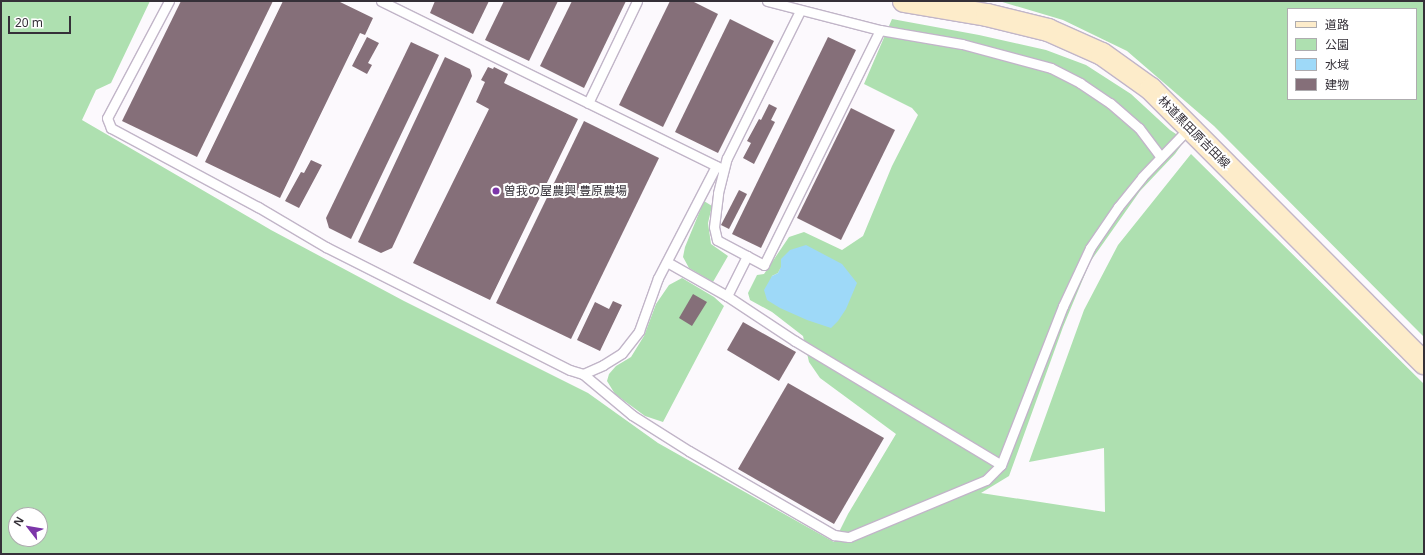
<!DOCTYPE html>
<meta charset="utf-8">
<style>
body{margin:0}
#map{position:relative;width:1425px;height:555px;overflow:hidden;background:#fcf9fd;font-family:"Noto Sans","Noto Sans JP",sans-serif}
div>[style]{position:absolute}
[style*='--x']{left:calc(var(--x)*1px);top:calc(var(--y)*1px);width:calc(var(--w)*1px);rotate:calc(var(--a)*1deg)}
.green>*{inset:0;background:#aee0b0}
.water>*{inset:0;background:#9ed9f8}
.building>*{inset:0;background:#856f79}
.roads{filter:drop-shadow(1px 0 #c1b5c8) drop-shadow(-1px 0 #c1b5c8) drop-shadow(0 1px #c1b5c8) drop-shadow(0 -1px #c1b5c8)}
.lane>*{height:9px;margin:-4.5px;padding:0 4.5px;transform-origin:4.5px;border-radius:4.5px;background:#fff}
.secondary>*{height:22px;margin:-11px;padding:0 11px;transform-origin:11px;border-radius:11px;background:#fdecca}
.dots>*{width:11px;height:11px;translate:-50% -50%;box-sizing:border-box;border:2px solid #fff;border-radius:50%}
span{translate:-50% -50%;white-space:nowrap;text-align:center;line-height:1.15;-webkit-text-stroke:4px #fff;paint-order:stroke}
.street-label{font-size:12px;color:#353038}
.poi-label{font-size:12px;color:#353038}
.left{translate:0 -50%;text-align:left}
.frame{position:absolute;inset:0;border:2px solid #353038;pointer-events:none}
.legend{position:absolute;left:1287px;top:8px;width:130px;height:92px;box-sizing:border-box;background:#fff;border:1px solid #aeacaf;margin:0;padding:5px 7px;list-style:none;font-size:12px;color:#353038}
.legend li{display:flex;align-items:center;gap:8px;height:20px}
.legend b{width:20px;border:1px solid #aeacaf}
.north{position:absolute;left:8px;top:507px;width:40px;height:40px;box-sizing:border-box;background:#fff;border:1px solid #aeacaf;border-radius:50%;rotate:301deg;font-size:11px;font-weight:700;line-height:16px;text-align:center;color:#353038}
.north::after{content:'';display:block;margin:auto;width:14px;height:18px;background:#7c36a9;clip-path:polygon(50% 0,100% 100%,50% 72%,0 100%)}
.scale{position:absolute;left:8px;top:16px;width:63px;height:18px;box-sizing:border-box;border:2px solid #353038;border-top:0;padding-left:5px;font-size:12px;line-height:14px;white-space:nowrap;color:#353038;-webkit-text-stroke:3px #fff;paint-order:stroke}
</style>
<div id="map">
<div class="green">
<div style="clip-path:polygon(evenodd,1px 1px,150px 1px,111px 83px,96px 90px,82px 120px,271px 230px,404px 301px,588px 393px,658px 443px,834px 542px,848px 514px,896px 434px,820px 378px,809px 362px,803px 336px,772px 312px,750px 300px,748px 293px,757px 275px,764px 274px,789px 237px,804px 232px,842px 250px,863px 236px,892px 166px,918px 115px,912px 108px,864px 84px,892px 19px,979px 35px,1046px 50px,1086px 65px,1131px 94px,1170px 130px,1185px 140px,1175px 154px,1140px 191px,1090px 262px,1063px 327px,1009px 476px,981px 493px,1105px 512px,1104px 448px,1029px 462px,1084px 310px,1118px 245px,1191px 154px,1424px 384px,1424px 554px,1px 554px,1px 1px,781px 267px,768px 300px,772px 276px,778px 273px,781px 267px,1px 1px,16px 515px,40px 515px,40px 539px,16px 539px,16px 515px)"></div>
<div style="clip-path:polygon(evenodd,999px 1px,1424px 1px,1424px 337px,1214px 126px,1127px 51px,1063px 20px,999px 1px,1288px 9px,1416px 9px,1416px 99px,1288px 99px,1288px 9px)"></div>
<div style="clip-path:polygon(704px 201px,712px 206px,708px 223px,711px 244px,728px 256px,713px 282px,689px 268px,683px 257px,685px 247px)"></div>
<div style="clip-path:polygon(682px 278px,714px 297px,724px 306px,663px 422px,645px 416px,615px 394px,607px 381px,609px 374px,616px 366px,631px 357px,644px 336px,656px 304px,669px 285px)"></div>
</div>
<div class="water">
<div style="clip-path:polygon(806px 245px,842px 264px,857px 283px,846px 309px,838px 321px,831px 328px,807px 320px,780px 308px,767px 300px,764px 290px,772px 276px,778px 273px,781px 267px,781px 259px,790px 250px)"></div>
</div>
<div class="building">
<div style="clip-path:polygon(181px 1px,273px 1px,197px 157px,122px 121px)"></div>
<div style="clip-path:polygon(283px 1px,338px 1px,373px 18px,365px 35px,360px 33px,280px 198px,205px 162px)"></div>
<div style="clip-path:polygon(435px 1px,489px 1px,473px 34px,430px 13px)"></div>
<div style="clip-path:polygon(504px 1px,558px 1px,529px 61px,485px 40px)"></div>
<div style="clip-path:polygon(572px 1px,626px 1px,584px 88px,540px 66px)"></div>
<div style="clip-path:polygon(670px 1px,692px 1px,718px 14px,663px 127px,619px 105px)"></div>
<div style="clip-path:polygon(730px 19px,774px 41px,718px 153px,675px 132px)"></div>
<div style="clip-path:polygon(367px 37px,379px 43px,368px 63px,372px 65px,367px 74px,352px 66px)"></div>
<div style="clip-path:polygon(828px 37px,856px 50px,761px 248px,732px 234px)"></div>
<div style="clip-path:polygon(411px 42px,439px 55px,351px 239px,329px 228px,326px 218px)"></div>
<div style="clip-path:polygon(445px 57px,470px 69px,472px 76px,392px 248px,381px 253px,358px 242px)"></div>
<div style="clip-path:polygon(488px 67px,493px 69px,494px 67px,508px 74px,504px 83px,578px 119px,490px 300px,413px 263px,489px 109px,476px 102px,485px 82px,481px 80px)"></div>
<div style="clip-path:polygon(769px 104px,777px 108px,771px 120px,775px 122px,754px 164px,743px 158px,751px 143px,747px 141px,759px 119px,761px 120px)"></div>
<div style="clip-path:polygon(851px 108px,895px 130px,841px 240px,797px 218px)"></div>
<div style="clip-path:polygon(584px 121px,659px 158px,571px 339px,496px 303px)"></div>
<div style="clip-path:polygon(311px 160px,322px 165px,299px 208px,285px 201px,301px 172px,304px 173px)"></div>
<div style="clip-path:polygon(739px 190px,747px 194px,729px 229px,721px 225px)"></div>
<div style="clip-path:polygon(693px 294px,707px 302px,692px 326px,679px 318px)"></div>
<div style="clip-path:polygon(613px 301px,622px 305px,600px 351px,577px 340px,595px 302px,609px 309px)"></div>
<div style="clip-path:polygon(743px 322px,796px 352px,779px 381px,727px 350px)"></div>
<div style="clip-path:polygon(788px 383px,884px 438px,834px 524px,738px 469px)"></div>
</div>
<div class="roads">
<div class="lane">
<div style="--x:169;--y:1;--w:132;--a:117.9"></div>
<div style="--x:107;--y:118;--w:11;--a:68"></div>
<div style="--x:111;--y:128;--w:167;--a:28.3"></div>
<div style="--x:258;--y:207;--w:79;--a:30.5"></div>
<div style="--x:326;--y:247;--w:273;--a:26.8"></div>
<div style="--x:570;--y:370;--w:14;--a:17"></div>
<div style="--x:583;--y:374;--w:22;--a:-24"></div>
<div style="--x:603;--y:365;--w:22;--a:-32"></div>
<div style="--x:622;--y:353;--w:28;--a:-52"></div>
<div style="--x:639;--y:331;--w:56;--a:-70.3"></div>
<div style="--x:658;--y:278;--w:126;--a:-62.6"></div>
<div style="--x:381;--y:1;--w:379;--a:26.2"></div>
<div style="--x:767;--y:1;--w:117;--a:14.4"></div>
<div style="--x:880;--y:30;--w:262;--a:116.3"></div>
<div style="--x:764;--y:265;--w:53;--a:-152"></div>
<div style="--x:717;--y:240;--w:13;--a:-103"></div>
<div style="--x:714;--y:227;--w:34;--a:-83"></div>
<div style="--x:718;--y:193;--w:36;--a:-76"></div>
<div style="--x:727;--y:158;--w:164;--a:-63.6"></div>
<div style="--x:880;--y:30;--w:83;--a:9.7"></div>
<div style="--x:962;--y:44;--w:92;--a:15.1"></div>
<div style="--x:1051;--y:68;--w:33;--a:27"></div>
<div style="--x:1080;--y:83;--w:36;--a:34"></div>
<div style="--x:1110;--y:103;--w:38;--a:41"></div>
<div style="--x:1139;--y:128;--w:36;--a:53"></div>
<div style="--x:588;--y:103;--w:113;--a:-64.3"></div>
<div style="--x:667;--y:262;--w:69;--a:29.5"></div>
<div style="--x:727;--y:296;--w:82;--a:33.5"></div>
<div style="--x:795;--y:341;--w:240;--a:31"></div>
<div style="--x:727;--y:296;--w:45;--a:-63.4"></div>
<div style="--x:583;--y:374;--w:64;--a:39.9"></div>
<div style="--x:632;--y:415;--w:67;--a:32.3"></div>
<div style="--x:689;--y:451;--w:168;--a:30.1"></div>
<div style="--x:834;--y:535;--w:15;--a:8"></div>
<div style="--x:849;--y:537;--w:148;--a:-22.6"></div>
<div style="--x:986;--y:480;--w:21;--a:-45"></div>
<div style="--x:1001;--y:465;--w:171;--a:-68.7"></div>
<div style="--x:1063;--y:306;--w:64;--a:-65"></div>
<div style="--x:1090;--y:248;--w:50;--a:-55.7"></div>
<div style="--x:1118;--y:207;--w:38;--a:-51"></div>
<div style="--x:1142;--y:177;--w:68;--a:-46.2"></div>
</div>
<div class="secondary">
<div style="--x:904;--y:1;--w:84;--a:9.6"></div>
<div style="--x:987;--y:15;--w:63;--a:13.8"></div>
<div style="--x:1048;--y:30;--w:59;--a:24"></div>
<div style="--x:1102;--y:54;--w:60;--a:35.5"></div>
<div style="--x:1151;--y:89;--w:387;--a:45.1"></div>
</div>
</div>
<div class="dots">
<div style="left:496px;top:191px;background:#7c36a9"></div>
</div>
<div class="street-label">
<span style="left:1194px;top:132px;rotate:45deg">林道黒田原吉田線</span>
</div>
<div class="poi-label">
<span class="left" style="left:504px;top:191px">曽我の屋農興 豊原農場</span>
</div>
<div class="frame"></div>
<ul class="legend">
<li><b style="height:5px;background:#fdecca"></b>道路</li>
<li><b style="height:11px;background:#aee0b0"></b>公園</li>
<li><b style="height:11px;background:#9ed9f8"></b>水域</li>
<li><b style="height:11px;background:#856f79"></b>建物</li>
</ul>
<div class="north">N</div>
<div class="scale">20 m</div>
</div>
